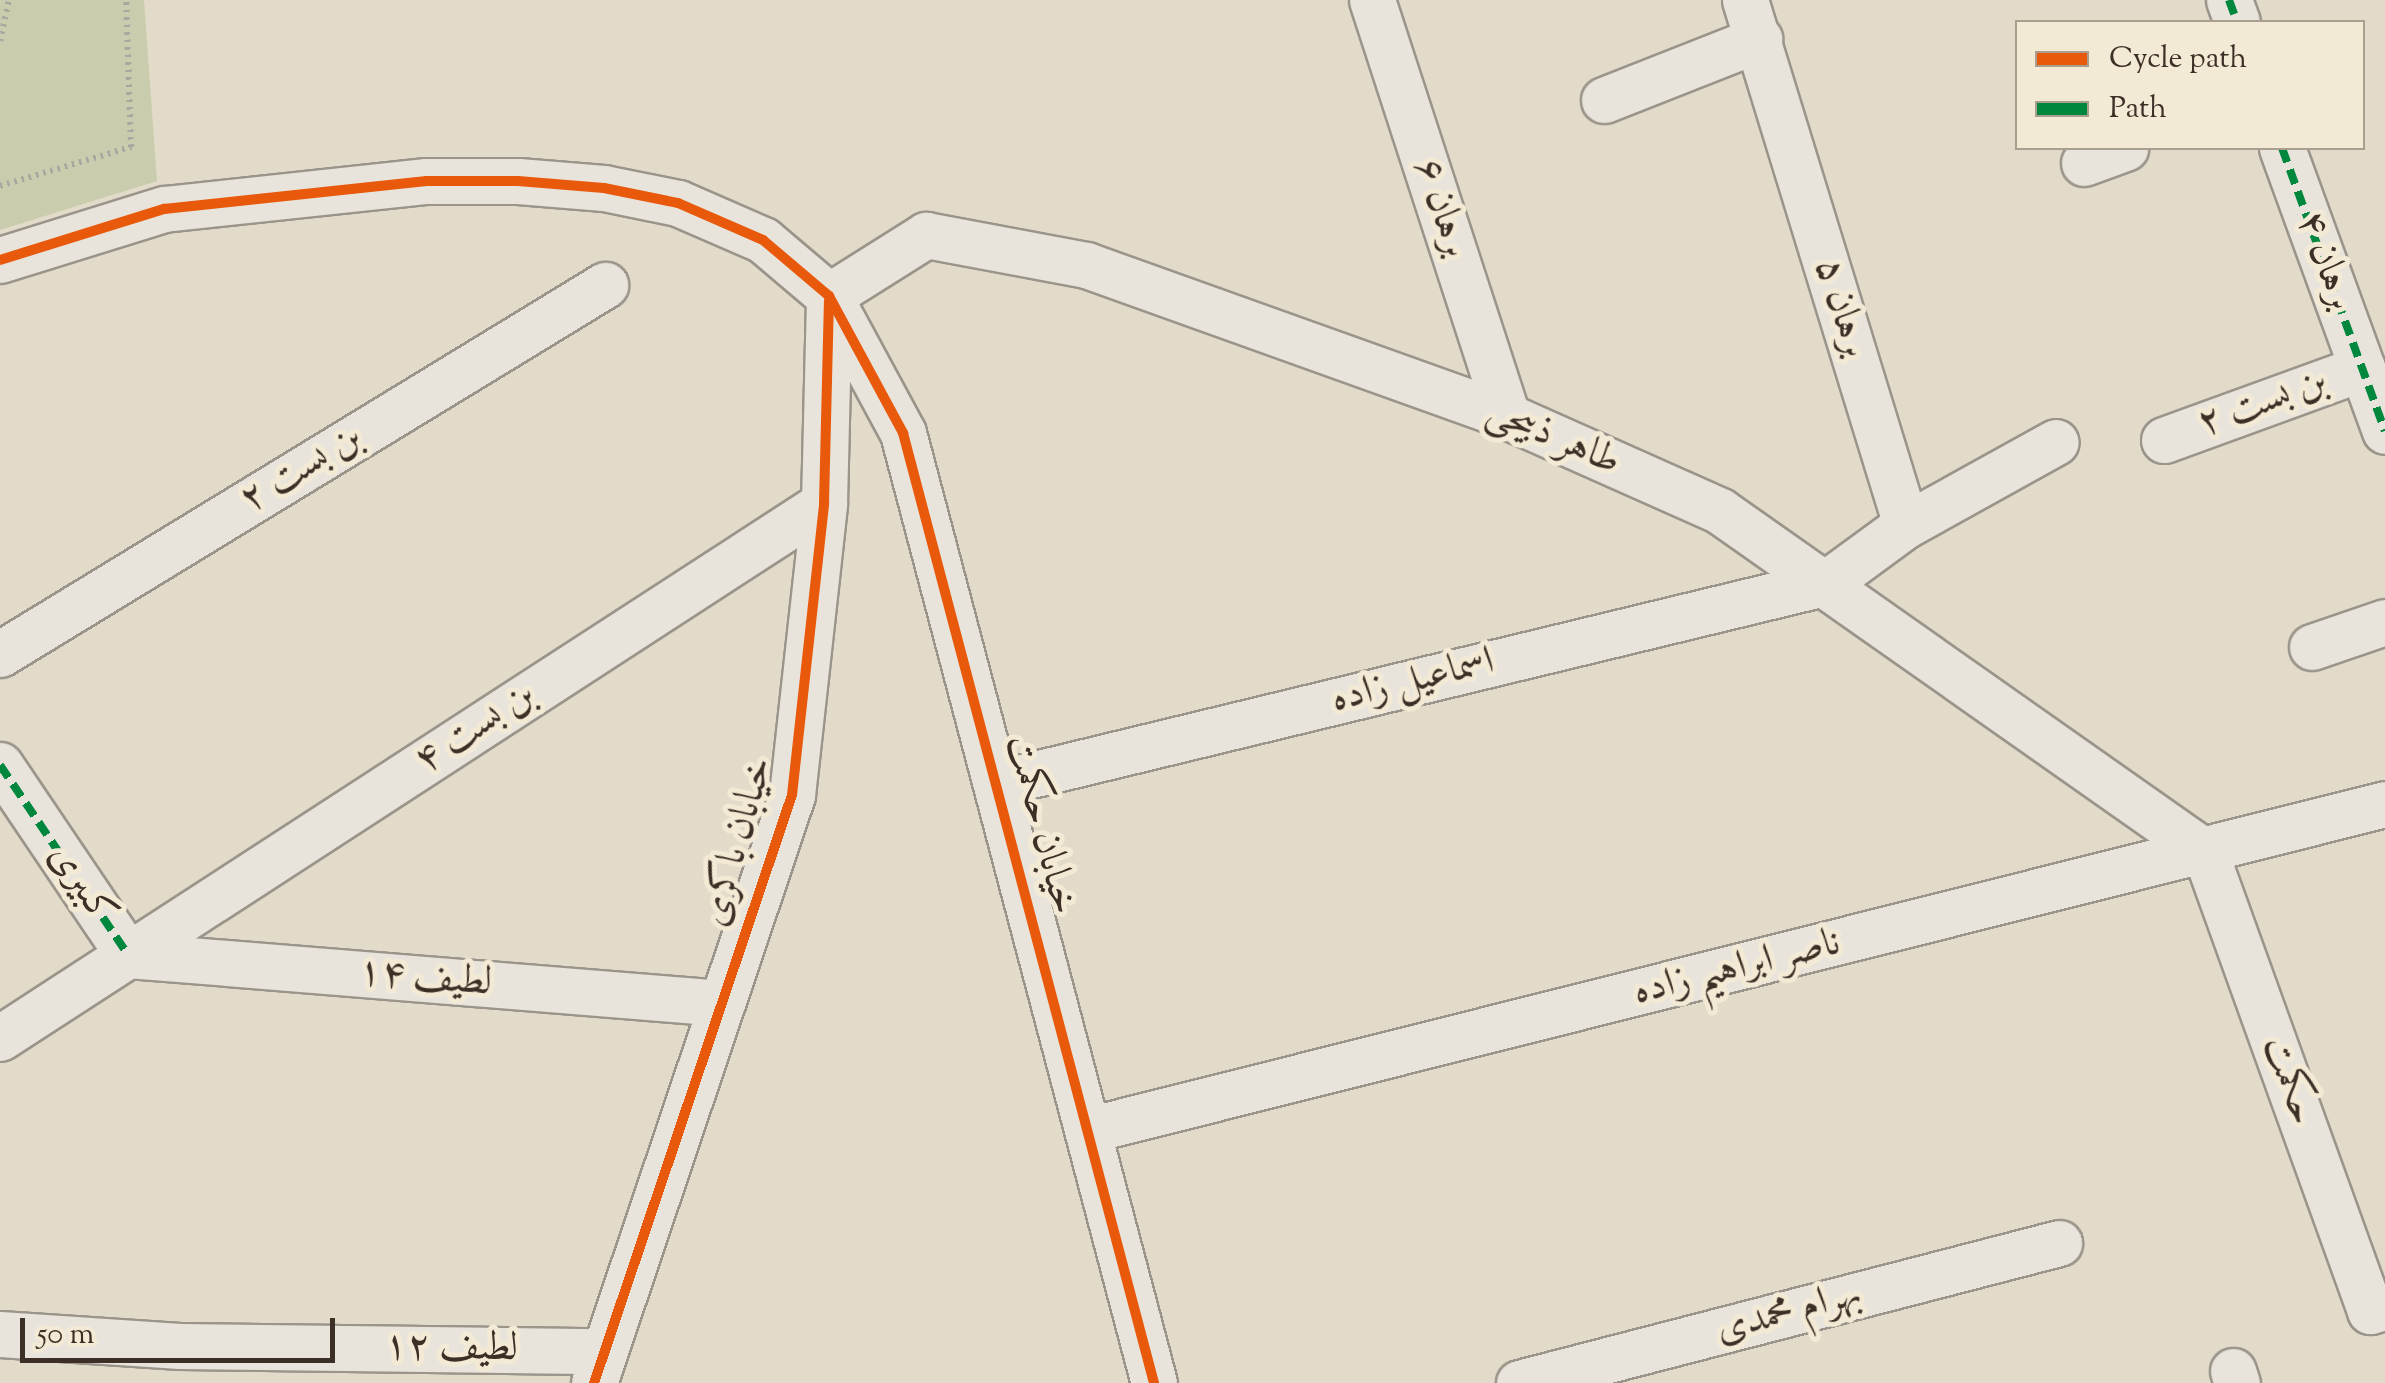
<!DOCTYPE html>
<meta charset="utf-8">
<style>
body{margin:0}
#map{position:relative;width:2385px;height:1383px;overflow:hidden;background:#e2dbca;font-family:"Sorts Mill Goudy",Amiri,serif}
div>[style]{position:absolute}
[style*='--x']{left:calc(var(--x)*1px);top:calc(var(--y)*1px);width:calc(var(--w)*1px);rotate:calc(var(--a)*1deg)}
.green>*{inset:0;background:#c9cdad}
.path>*{height:6px;margin-top:-3px;transform-origin:0;background:repeating-linear-gradient(90deg,#aba6a0 0 2.5px,transparent 0 7.5px)}
.roads{filter:drop-shadow(2px 0 #9a948a) drop-shadow(-2px 0 #9a948a) drop-shadow(0 2px #9a948a) drop-shadow(0 -2px #9a948a)}
.minor>*{height:45px;margin:-22.5px;padding:0 22.5px;transform-origin:22.5px;border-radius:22.5px;background:#e8e4dc}
.quiet>*{height:8px;margin-top:-4px;transform-origin:0;background:repeating-linear-gradient(90deg,#00873e 0 15px,transparent 0 23px)}
.cycleway>*{height:10px;margin:-5px;padding:0 5px;transform-origin:5px;border-radius:5px;background:#e8590c}
span{translate:-50% -50%;white-space:nowrap;text-align:center;line-height:1.15;-webkit-text-stroke:10px #f3ead5;paint-order:stroke}
.street-label{font-size:40px;color:#3c2f26}
.legend{position:absolute;left:2015px;top:20px;width:350px;height:130px;box-sizing:border-box;background:#f3ead5;border:2px solid #aa9f8f;margin:0;padding:12px 18px;list-style:none;font-size:30px;color:#3c2f26}
.legend li{display:flex;align-items:center;gap:20px;height:50px}
.legend b{width:50px;border:2px solid #aa9f8f}
.scale{position:absolute;left:20px;top:1318px;width:315px;height:45px;box-sizing:border-box;border:5px solid #3c2f26;border-top:0;padding-left:12px;font-size:30px;line-height:35px;white-space:nowrap;color:#3c2f26;-webkit-text-stroke:8px #f3ead5;paint-order:stroke}
</style>
<div id="map">
<div class="green">
<div style="clip-path:polygon(0 0,144px 0,157px 181px,0 230px)"></div>
</div>
<div class="path">
<div style="--x:0;--y:41;--w:42;--a:-77.6"></div>
<div style="--x:0;--y:186;--w:137;--a:-16.6"></div>
<div style="--x:131;--y:147;--w:147;--a:-91.9"></div>
</div>
<div class="roads">
<div class="minor">
<div style="--x:1372;--y:0;--w:437;--a:72"></div>
<div style="--x:2229;--y:0;--w:23;--a:70"></div>
<div style="--x:1604;--y:100;--w:167;--a:-21.5"></div>
<div style="--x:2282;--y:148;--w:301;--a:70"></div>
<div style="--x:2084;--y:163;--w:44;--a:-20.1"></div>
<div style="--x:0;--y:260;--w:172;--a:-17.3"></div>
<div style="--x:164;--y:209;--w:264;--a:-6.1"></div>
<div style="--x:427;--y:181;--w:91;--a:0"></div>
<div style="--x:518;--y:181;--w:86;--a:4.7"></div>
<div style="--x:604;--y:188;--w:76;--a:11.5"></div>
<div style="--x:678;--y:203;--w:93;--a:23.5"></div>
<div style="--x:763;--y:240;--w:87;--a:40.3"></div>
<div style="--x:829;--y:296;--w:156;--a:61.6"></div>
<div style="--x:903;--y:433;--w:983;--a:75.2"></div>
<div style="--x:829;--y:296;--w:115;--a:-32.2"></div>
<div style="--x:926;--y:235;--w:163;--a:10.6"></div>
<div style="--x:1086;--y:265;--w:447;--a:19.7"></div>
<div style="--x:1507;--y:416;--w:233;--a:24"></div>
<div style="--x:1720;--y:511;--w:593;--a:35.11"></div>
<div style="--x:2164;--y:440;--w:211;--a:-20"></div>
<div style="--x:1906;--y:525;--w:171;--a:-29"></div>
<div style="--x:2312;--y:647;--w:77;--a:-18.9"></div>
<div style="--x:0;--y:654;--w:709;--a:-31.38"></div>
<div style="--x:0;--y:765;--w:229;--a:56"></div>
<div style="--x:998;--y:783;--w:854;--a:-13.61"></div>
<div style="--x:1828;--y:582;--w:97;--a:-36.2"></div>
<div style="--x:1906;--y:525;--w:549;--a:-107.05"></div>
<div style="--x:2205;--y:852;--w:488;--a:70.2"></div>
<div style="--x:2370;--y:1311;--w:16;--a:-15"></div>
<div style="--x:128;--y:955;--w:596;--a:4.62"></div>
<div style="--x:0;--y:1038;--w:982;--a:-32.99"></div>
<div style="--x:1088;--y:1130;--w:1337;--a:-14.11"></div>
<div style="--x:0;--y:1334;--w:180;--a:3.8"></div>
<div style="--x:180;--y:1346;--w:422;--a:0.7"></div>
<div style="--x:2233;--y:1371;--w:13;--a:72"></div>
<div style="--x:594;--y:1383;--w:620;--a:-71.39"></div>
<div style="--x:792;--y:795;--w:294;--a:-83.7"></div>
<div style="--x:824;--y:503;--w:205;--a:-88.6"></div>
<div style="--x:1519;--y:1383;--w:558;--a:-14.53"></div>
</div>
</div>
<div class="quiet">
<div style="--x:2229;--y:0;--w:23;--a:70"></div>
<div style="--x:2282;--y:148;--w:301;--a:70"></div>
<div style="--x:0;--y:765;--w:229;--a:56"></div>
</div>
<div class="cycleway">
<div style="--x:0;--y:260;--w:172;--a:-17.3"></div>
<div style="--x:164;--y:209;--w:264;--a:-6.1"></div>
<div style="--x:427;--y:181;--w:91;--a:0"></div>
<div style="--x:518;--y:181;--w:86;--a:4.7"></div>
<div style="--x:604;--y:188;--w:76;--a:11.5"></div>
<div style="--x:678;--y:203;--w:93;--a:23.5"></div>
<div style="--x:763;--y:240;--w:87;--a:40.3"></div>
<div style="--x:829;--y:296;--w:156;--a:61.6"></div>
<div style="--x:903;--y:433;--w:983;--a:75.2"></div>
<div style="--x:594;--y:1383;--w:620;--a:-71.39"></div>
<div style="--x:792;--y:795;--w:294;--a:-83.7"></div>
<div style="--x:824;--y:503;--w:202;--a:-88.6"></div>
</div>
<div class="street-label">
<span style="left:1440px;top:208px;rotate:72deg">برهان ۶</span>
<span style="left:2324px;top:261px;rotate:70deg">برهان ۴</span>
<span style="left:1840px;top:308px;rotate:73deg">برهان ۵</span>
<span style="left:2263px;top:404px;rotate:-20deg">بن بست ۲</span>
<span style="left:1553px;top:438px;rotate:23deg">طاهر ذبیحی</span>
<span style="left:302px;top:470px;rotate:-31deg">بن بست ۲</span>
<span style="left:1413px;top:682px;rotate:-14deg">اسماعیل زاده</span>
<span style="left:476px;top:729px;rotate:-33deg">بن بست ۴</span>
<span style="left:1040px;top:825px;rotate:75deg">خیابان حکمت</span>
<span style="left:739px;top:842px;rotate:-74deg">خیابان باکری</span>
<span style="left:81px;top:885px;rotate:56deg">کبیری</span>
<span style="left:1737px;top:969px;rotate:-14deg">ناصر ابراهیم زاده</span>
<span style="left:425px;top:979px;rotate:5deg">لطیف ۱۴</span>
<span style="left:2288px;top:1081px;rotate:70deg">حکمت</span>
<span style="left:1789px;top:1313px;rotate:-15deg">بهرام محمدی</span>
<span style="left:451px;top:1349px;rotate:1deg">لطیف ۱۲</span>
</div>
<ul class="legend">
<li><b style="height:12px;background:#e8590c"></b>Cycle path</li>
<li><b style="height:12px;background:#00873e"></b>Path</li>
</ul>
<div class="scale">50 m</div>
</div>
